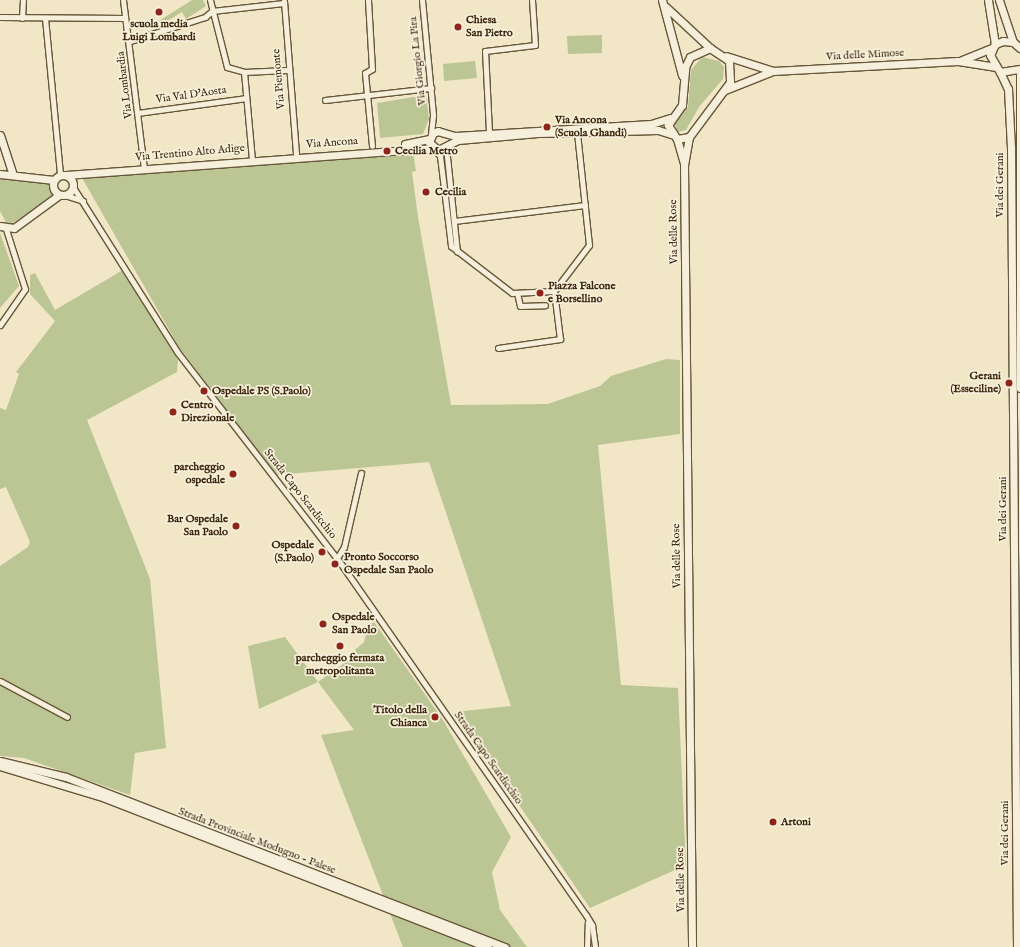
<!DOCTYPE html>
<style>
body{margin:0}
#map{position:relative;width:1020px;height:947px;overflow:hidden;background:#f1e7c7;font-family:"IM FELL English",serif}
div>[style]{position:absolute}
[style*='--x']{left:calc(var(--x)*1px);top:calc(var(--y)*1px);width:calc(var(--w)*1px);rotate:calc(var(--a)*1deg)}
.green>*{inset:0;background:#bcc594}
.roads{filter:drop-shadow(1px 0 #68563a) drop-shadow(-1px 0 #68563a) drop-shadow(0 1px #68563a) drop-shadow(0 -1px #68563a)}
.street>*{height:5px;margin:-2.5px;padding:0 2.5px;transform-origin:2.5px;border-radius:2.5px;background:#f6efdb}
.secondary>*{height:7px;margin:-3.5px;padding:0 3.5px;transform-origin:3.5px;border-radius:3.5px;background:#f6efdb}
.secondary>.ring{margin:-3.5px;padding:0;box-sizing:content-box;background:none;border:7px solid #f6efdb;border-radius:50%}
.dots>*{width:11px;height:11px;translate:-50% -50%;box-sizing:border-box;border:2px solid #f6efdb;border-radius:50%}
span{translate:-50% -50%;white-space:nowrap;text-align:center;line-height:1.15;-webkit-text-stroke:3.5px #f6efdb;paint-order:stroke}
.poi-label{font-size:11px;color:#3b250b;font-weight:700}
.left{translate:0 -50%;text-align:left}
.right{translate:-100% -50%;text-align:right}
.street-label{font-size:11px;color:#3b250b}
</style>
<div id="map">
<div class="green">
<div style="clip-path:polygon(192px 0,203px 0,206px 6px,186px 19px,182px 12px,156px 28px,154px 24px)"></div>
<div style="clip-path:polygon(602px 35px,602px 53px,568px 54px,567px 36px)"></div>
<div style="clip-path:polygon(702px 57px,719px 61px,724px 67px,723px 79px,699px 107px,686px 130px,678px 132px,674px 122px,688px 107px,691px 70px)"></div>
<div style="clip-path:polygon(475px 61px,477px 78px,444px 81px,443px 64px)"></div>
<div style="clip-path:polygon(426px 95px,429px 119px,423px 134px,380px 138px,377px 103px)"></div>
<div style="clip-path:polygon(413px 152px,416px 171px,412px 172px,418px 217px,451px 405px,548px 404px,600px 386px,611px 376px,666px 359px,680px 360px,680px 434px,598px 445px,621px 685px,678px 688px,686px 865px,590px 908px,455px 712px,511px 706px,429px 462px,276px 475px,179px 347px,82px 178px)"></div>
<div style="clip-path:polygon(28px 178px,50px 182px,55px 196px,8px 226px,0 211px,0 179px)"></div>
<div style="clip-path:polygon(0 233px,19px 286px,0 308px)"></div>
<div style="clip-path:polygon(123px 270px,178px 360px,177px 372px,87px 420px,150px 579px,166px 748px,135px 753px,130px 795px,24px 758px,0 756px,0 566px,28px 547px,30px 542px,6px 487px,0 489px,0 408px,6px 410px,19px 374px,16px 372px,55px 321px,30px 294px,30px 275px,35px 273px,55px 310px)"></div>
<div style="clip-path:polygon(374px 622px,443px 720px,511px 837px,492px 872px,500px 910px,527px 947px,403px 947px,321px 735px,354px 730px,318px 682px,259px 709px,248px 646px,285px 637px,318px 682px,357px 654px,355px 650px,364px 642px,368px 626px)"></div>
</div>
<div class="roads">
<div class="street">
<div style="--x:123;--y:0;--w:169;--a:82.9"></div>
<div style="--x:210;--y:0;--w:69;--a:75.8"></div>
<div style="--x:227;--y:67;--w:18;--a:16"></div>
<div style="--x:244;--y:72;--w:43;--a:-2.7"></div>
<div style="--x:368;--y:0;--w:69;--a:86.7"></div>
<div style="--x:372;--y:69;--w:8;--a:150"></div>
<div style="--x:365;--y:73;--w:73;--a:84.5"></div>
<div style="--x:422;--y:0;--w:116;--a:84.5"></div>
<div style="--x:433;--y:115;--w:20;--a:96"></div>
<div style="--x:284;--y:1;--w:154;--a:85.5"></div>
<div style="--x:0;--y:17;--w:125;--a:0.5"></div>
<div style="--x:22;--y:18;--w:18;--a:-87"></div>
<div style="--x:45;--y:18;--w:158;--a:84.5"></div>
<div style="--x:130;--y:41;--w:79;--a:-17.7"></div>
<div style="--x:205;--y:17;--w:9;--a:-41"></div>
<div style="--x:212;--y:11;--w:72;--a:-6.3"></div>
<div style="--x:244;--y:72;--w:88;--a:84.8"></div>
<div style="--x:325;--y:100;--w:107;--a:-6.5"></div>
<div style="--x:138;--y:113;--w:109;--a:-7.9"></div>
<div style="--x:489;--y:132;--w:81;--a:-92.8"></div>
<div style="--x:485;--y:51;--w:50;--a:-6.8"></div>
<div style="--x:535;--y:45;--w:45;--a:-93.8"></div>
<div style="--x:446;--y:147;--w:105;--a:84"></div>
<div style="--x:435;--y:150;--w:8;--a:50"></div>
<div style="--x:440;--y:156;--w:91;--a:83"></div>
<div style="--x:451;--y:246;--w:77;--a:37.6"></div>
<div style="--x:512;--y:293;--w:42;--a:-2.7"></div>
<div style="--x:73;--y:187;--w:196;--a:57.7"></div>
<div style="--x:178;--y:353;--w:263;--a:52.3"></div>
<div style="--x:339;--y:561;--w:432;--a:55.1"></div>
<div style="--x:586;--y:915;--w:12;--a:59"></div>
<div style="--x:592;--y:925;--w:22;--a:82"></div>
<div style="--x:65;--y:195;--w:19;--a:18"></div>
<div style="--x:454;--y:221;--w:132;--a:-7"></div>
<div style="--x:517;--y:293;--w:13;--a:77"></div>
<div style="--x:520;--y:306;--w:25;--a:-2"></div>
<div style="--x:0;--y:325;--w:44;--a:-55.2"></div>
<div style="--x:25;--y:289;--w:63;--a:-107.6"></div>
<div style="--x:498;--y:348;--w:63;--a:-8.3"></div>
<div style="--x:560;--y:339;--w:48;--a:-97.1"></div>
<div style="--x:554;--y:291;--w:58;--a:-52.7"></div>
<div style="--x:589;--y:245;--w:114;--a:-96.1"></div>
<div style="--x:337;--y:558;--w:13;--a:-58"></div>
<div style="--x:344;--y:547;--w:76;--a:-77.1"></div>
<div style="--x:0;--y:681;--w:76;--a:28.2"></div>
<div style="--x:587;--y:947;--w:25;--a:-88"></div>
</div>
<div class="secondary">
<div style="--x:662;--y:0;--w:78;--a:75.1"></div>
<div style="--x:988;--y:0;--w:45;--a:81"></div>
<div style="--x:999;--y:0;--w:44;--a:71.6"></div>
<div style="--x:666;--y:7;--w:60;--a:43"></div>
<div style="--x:710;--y:48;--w:23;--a:34"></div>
<div style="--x:729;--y:61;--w:21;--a:87"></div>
<div style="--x:730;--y:82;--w:69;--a:126.7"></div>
<div style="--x:689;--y:137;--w:12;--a:171"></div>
<div style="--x:677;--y:139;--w:17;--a:-123"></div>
<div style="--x:668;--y:125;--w:24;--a:-55"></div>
<div style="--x:682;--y:105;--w:38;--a:-85"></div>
<div style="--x:685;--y:67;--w:11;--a:-63"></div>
<div style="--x:690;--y:57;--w:22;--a:-24"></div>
<div style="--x:1020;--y:48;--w:9;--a:-139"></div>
<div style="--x:1013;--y:42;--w:10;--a:-174"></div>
<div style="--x:1003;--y:41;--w:9;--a:159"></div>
<div style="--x:995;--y:44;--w:12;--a:114"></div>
<div style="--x:990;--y:55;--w:20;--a:60"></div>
<div style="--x:1000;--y:72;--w:20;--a:-9"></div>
<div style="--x:726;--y:56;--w:49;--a:17.7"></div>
<div style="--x:962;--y:60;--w:32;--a:-22"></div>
<div style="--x:1020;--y:71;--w:317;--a:90"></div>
<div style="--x:1000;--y:72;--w:19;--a:65"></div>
<div style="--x:1008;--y:89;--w:59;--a:87.1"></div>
<div style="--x:1011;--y:148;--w:799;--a:89.57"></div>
<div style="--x:725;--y:90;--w:52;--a:-21.6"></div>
<div style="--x:773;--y:71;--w:185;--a:-3.1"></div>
<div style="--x:958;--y:61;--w:37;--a:9"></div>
<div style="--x:670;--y:118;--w:20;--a:162"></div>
<div style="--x:651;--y:124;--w:196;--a:176.5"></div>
<div style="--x:455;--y:136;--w:18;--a:-164"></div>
<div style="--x:438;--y:131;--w:5;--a:158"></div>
<div style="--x:433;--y:133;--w:10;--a:114"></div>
<div style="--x:429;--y:142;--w:12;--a:42"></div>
<div style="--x:438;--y:150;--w:22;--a:-27"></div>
<div style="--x:458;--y:140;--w:80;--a:-5"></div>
<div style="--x:538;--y:133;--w:120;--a:-1.4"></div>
<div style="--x:658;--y:130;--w:14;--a:17"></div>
<div style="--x:0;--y:135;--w:39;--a:72"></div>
<div style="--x:689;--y:137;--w:28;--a:100"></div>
<div style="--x:684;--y:165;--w:782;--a:89.41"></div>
<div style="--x:677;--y:139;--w:25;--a:74"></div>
<div style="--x:405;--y:144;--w:25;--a:-12"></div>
<div style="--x:0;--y:174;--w:54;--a:6.3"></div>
<div class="ring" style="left:53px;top:175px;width:13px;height:13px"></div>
<div style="--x:66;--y:175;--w:367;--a:-4.2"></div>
<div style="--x:0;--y:226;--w:14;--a:8"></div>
<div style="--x:14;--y:228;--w:56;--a:-36.3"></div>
<div style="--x:0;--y:761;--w:68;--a:13.6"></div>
<div style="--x:66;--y:777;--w:471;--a:21.2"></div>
<div style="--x:0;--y:766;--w:110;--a:16.9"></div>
<div style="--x:105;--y:798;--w:411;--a:21.3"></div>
</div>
</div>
<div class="dots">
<div style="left:159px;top:12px;background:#8f2418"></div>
<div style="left:458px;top:27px;background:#8f2418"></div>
<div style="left:547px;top:127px;background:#8f2418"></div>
<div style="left:387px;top:151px;background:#8f2418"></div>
<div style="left:426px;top:192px;background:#8f2418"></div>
<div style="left:540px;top:293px;background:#8f2418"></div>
<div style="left:1009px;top:383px;background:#8f2418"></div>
<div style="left:204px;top:391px;background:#8f2418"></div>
<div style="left:173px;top:412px;background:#8f2418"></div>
<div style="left:233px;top:474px;background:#8f2418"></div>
<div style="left:236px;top:526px;background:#8f2418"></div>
<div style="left:322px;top:552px;background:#8f2418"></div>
<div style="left:335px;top:564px;background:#8f2418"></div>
<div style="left:323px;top:624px;background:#8f2418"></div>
<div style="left:340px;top:646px;background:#8f2418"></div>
<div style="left:435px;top:717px;background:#8f2418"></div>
<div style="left:773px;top:822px;background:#8f2418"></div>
</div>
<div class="poi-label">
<span class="left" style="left:466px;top:27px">Chiesa<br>San Pietro</span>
<span style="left:159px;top:31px">scuola media<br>Luigi Lombardi</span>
<span class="left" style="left:555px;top:127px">Via Ancona<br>(Scuola Ghandi)</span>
<span class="left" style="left:395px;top:151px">Cecilia Metro</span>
<span class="left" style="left:435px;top:192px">Cecilia</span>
<span class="left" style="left:548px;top:293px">Piazza Falcone<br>e Borsellino</span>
<span class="right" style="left:1001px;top:383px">Gerani<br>(Esseciline)</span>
<span class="left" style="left:212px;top:391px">Ospedale PS (S.Paolo)</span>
<span class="left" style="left:181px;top:412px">Centro<br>Direzionale</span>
<span class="right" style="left:225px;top:474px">parcheggio<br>ospedale</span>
<span class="right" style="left:228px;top:526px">Bar Ospedale<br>San Paolo</span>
<span class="right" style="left:314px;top:552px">Ospedale<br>(S.Paolo)</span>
<span class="left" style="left:344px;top:564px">Pronto Soccorso<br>Ospedale San Paolo</span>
<span class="left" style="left:332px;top:624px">Ospedale<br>San Paolo</span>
<span style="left:340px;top:665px">parcheggio fermata<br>metropolitanta</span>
<span class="right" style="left:427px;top:717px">Titolo della<br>Chianca</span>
<span class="left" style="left:781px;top:822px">Artoni</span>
</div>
<div class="street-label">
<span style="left:865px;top:55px;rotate:-3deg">Via delle Mimose</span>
<span style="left:418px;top:61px;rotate:-96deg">Via Giorgio La Pira</span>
<span style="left:279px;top:79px;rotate:-95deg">Via Piemonte</span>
<span style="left:125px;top:85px;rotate:-97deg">Via Lombardia</span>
<span style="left:191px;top:95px;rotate:-8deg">Via Val D'Aosta</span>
<span style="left:332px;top:143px;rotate:-4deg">Via Ancona</span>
<span style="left:190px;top:153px;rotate:-5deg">Via Trentino Alto Adige</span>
<span style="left:1000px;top:185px;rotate:-90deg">Via dei Gerani</span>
<span style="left:674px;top:232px;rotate:-91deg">Via delle Rose</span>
<span style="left:300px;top:494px;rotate:52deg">Strada Capo Scardicchio</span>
<span style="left:1003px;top:509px;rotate:-90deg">Via dei Gerani</span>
<span style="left:677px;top:556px;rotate:-91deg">Via delle Rose</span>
<span style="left:488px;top:758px;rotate:55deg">Strada Capo Scardicchio</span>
<span style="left:1005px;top:833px;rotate:-90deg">Via dei Gerani</span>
<span style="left:257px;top:841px;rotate:21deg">Strada Provinciale Modugno - Palese</span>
<span style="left:681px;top:880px;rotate:-91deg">Via delle Rose</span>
</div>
</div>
